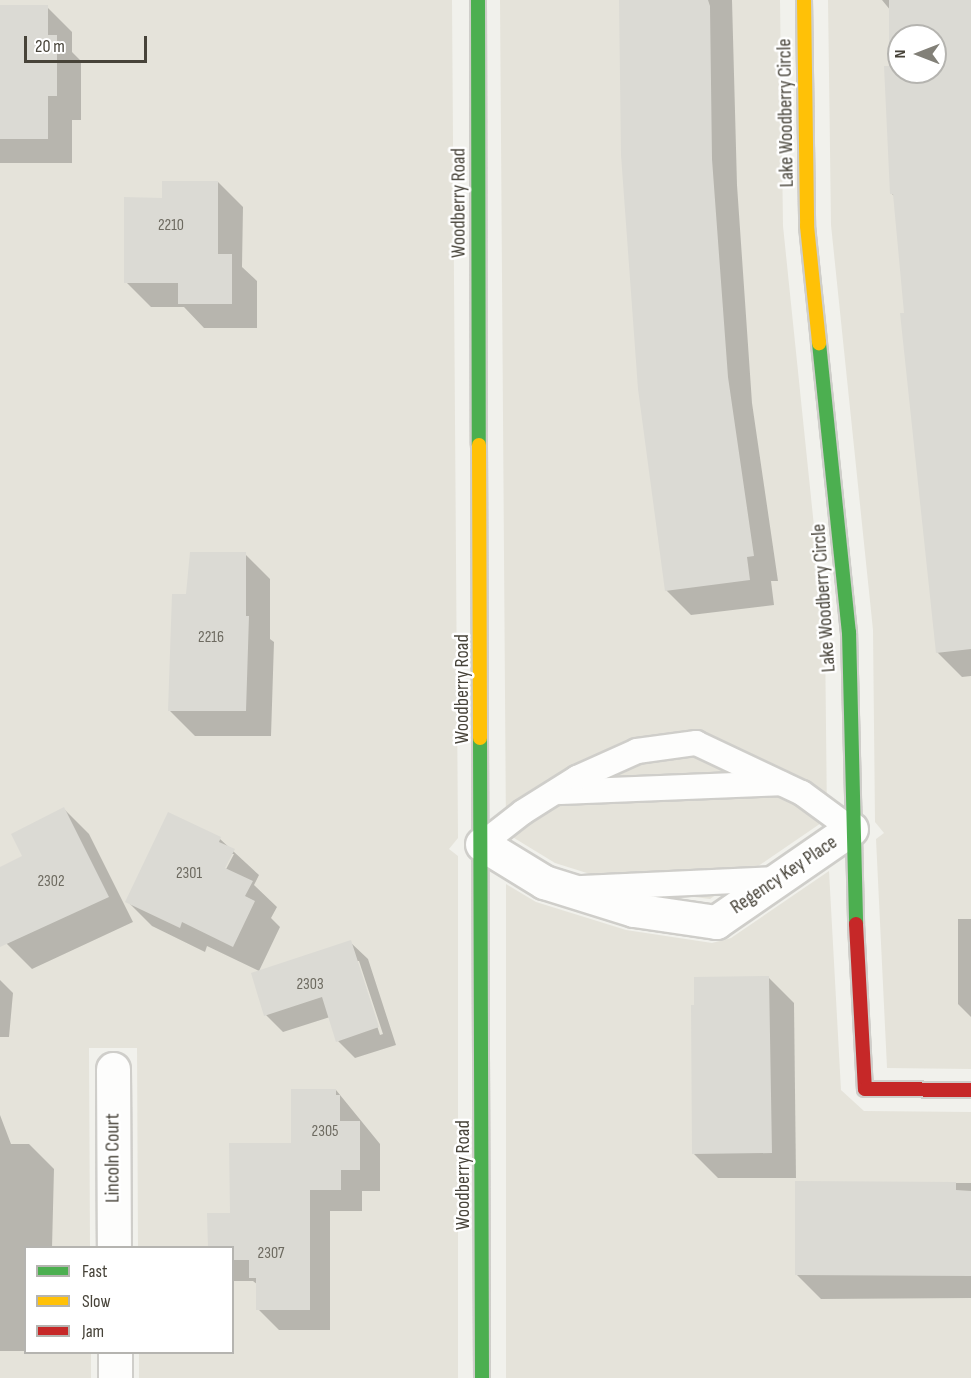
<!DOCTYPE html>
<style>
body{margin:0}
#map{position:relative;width:971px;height:1378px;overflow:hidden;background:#f1f1ec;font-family:"Sofia Sans Condensed",sans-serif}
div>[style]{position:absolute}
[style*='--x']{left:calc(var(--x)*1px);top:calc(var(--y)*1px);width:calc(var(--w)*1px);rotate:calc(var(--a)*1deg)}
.residential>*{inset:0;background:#e5e3da}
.shadow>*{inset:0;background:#0003}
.building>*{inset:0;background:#dbdad4}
.roads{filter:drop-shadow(2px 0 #cfceca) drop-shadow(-2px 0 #cfceca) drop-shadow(0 2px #cfceca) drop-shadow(0 -2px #cfceca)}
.lane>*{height:24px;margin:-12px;padding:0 12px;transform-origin:12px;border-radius:12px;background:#fdfdfc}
.street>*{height:33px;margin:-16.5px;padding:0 16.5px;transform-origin:16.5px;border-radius:16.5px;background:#fdfdfc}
.fast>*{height:14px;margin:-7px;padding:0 7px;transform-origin:7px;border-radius:7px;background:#4caf50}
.slow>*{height:14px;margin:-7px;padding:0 7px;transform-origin:7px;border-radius:7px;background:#ffc107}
.jam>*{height:14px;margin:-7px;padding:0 7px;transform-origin:7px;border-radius:7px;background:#c62828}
span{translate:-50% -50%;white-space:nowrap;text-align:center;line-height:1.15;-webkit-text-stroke:5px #fff;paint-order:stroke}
.number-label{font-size:16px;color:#6d6a60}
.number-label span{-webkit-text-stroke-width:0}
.street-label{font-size:20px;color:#474339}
.legend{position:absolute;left:24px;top:1246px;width:210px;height:108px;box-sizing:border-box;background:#fff;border:2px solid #b5b4b0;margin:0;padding:8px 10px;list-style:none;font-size:18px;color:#474339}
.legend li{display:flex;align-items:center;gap:12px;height:30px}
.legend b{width:30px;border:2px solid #b5b4b0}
.north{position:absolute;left:887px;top:24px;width:60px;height:60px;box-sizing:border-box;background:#fff;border:2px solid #b5b4b0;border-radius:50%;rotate:270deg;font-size:16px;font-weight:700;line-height:24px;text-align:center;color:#474339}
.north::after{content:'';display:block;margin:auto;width:21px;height:27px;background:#828078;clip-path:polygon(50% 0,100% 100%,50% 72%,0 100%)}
.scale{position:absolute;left:24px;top:36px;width:123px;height:27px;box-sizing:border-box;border:3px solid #474339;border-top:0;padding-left:8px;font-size:18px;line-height:21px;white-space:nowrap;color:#474339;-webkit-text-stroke:4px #fff;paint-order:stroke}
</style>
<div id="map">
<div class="residential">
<div style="clip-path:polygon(0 0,452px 0,458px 838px,449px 849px,458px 856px,458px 1378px,139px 1378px,139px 1353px,232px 1352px,232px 1248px,138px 1247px,137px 1048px,89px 1048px,90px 1247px,26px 1248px,26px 1352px,91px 1353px,91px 1378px,0 1378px)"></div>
<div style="clip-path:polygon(500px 0,780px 0,783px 226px,825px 633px,827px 819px,710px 899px,641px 890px,555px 863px,506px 833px)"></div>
<div style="clip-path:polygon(evenodd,828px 0,971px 0,971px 1069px,887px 1068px,876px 839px,884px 833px,875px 822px,873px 630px,831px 225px,828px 0,899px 36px,935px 36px,935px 72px,899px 72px,899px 36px)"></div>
<div style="clip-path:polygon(829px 871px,841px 1090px,864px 1111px,971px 1112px,971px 1378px,506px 1378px,506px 884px,536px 902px,626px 930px,712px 943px,731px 938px)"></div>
</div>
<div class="shadow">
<div style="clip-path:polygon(620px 0,732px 0,737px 185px,752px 403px,778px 581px,771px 581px,774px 605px,691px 615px,666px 590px)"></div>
<div style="clip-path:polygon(evenodd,882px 0,971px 0,971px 676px,962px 677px,937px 652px,895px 197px,891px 193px,891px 11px,882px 0,899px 36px,935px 36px,935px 72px,899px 72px,899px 36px)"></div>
<div style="clip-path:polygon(0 7px,47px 7px,72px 32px,72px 52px,81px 61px,81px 120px,72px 120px,72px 163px,0 163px)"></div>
<div style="clip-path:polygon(218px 182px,243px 207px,242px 267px,257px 281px,257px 328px,204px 328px,184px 307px,151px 307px,126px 282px,163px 199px)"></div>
<div style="clip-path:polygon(245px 554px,270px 579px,270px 639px,274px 642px,271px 736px,195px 736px,170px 711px,187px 596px)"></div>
<div style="clip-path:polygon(64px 809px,89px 834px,133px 922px,32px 969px,7px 944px,0 929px,0 869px,24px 857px)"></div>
<div style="clip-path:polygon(evenodd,220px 839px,259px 875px,254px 885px,277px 907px,271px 918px,280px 927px,259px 971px,207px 946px,205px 952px,152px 926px,127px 901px,220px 839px,230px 854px,234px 854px,223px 875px,220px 874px,230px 854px)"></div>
<div style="clip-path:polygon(958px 919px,971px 919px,971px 1017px,958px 1004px)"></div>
<div style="clip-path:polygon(evenodd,350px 942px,368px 959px,396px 1045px,355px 1058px,338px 1041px,330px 1017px,283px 1032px,266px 1015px,350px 942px,356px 961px,359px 961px,383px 1034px,380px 1035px,356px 961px)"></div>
<div style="clip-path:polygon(769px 978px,794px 1003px,796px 1178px,718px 1178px,693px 1153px)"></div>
<div style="clip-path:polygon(0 980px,13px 993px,9px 1037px,0 1037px)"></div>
<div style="clip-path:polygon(336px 1090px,380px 1144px,380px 1191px,362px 1191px,362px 1211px,330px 1211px,330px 1330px,279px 1330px,258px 1309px,258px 1285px,253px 1281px,232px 1281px,231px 1215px)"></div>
<div style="clip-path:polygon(0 1115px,11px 1144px,29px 1144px,54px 1169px,52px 1248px,26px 1248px,26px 1351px,0 1351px)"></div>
<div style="clip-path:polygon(797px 1183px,971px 1183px,971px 1298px,821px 1299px,796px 1274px)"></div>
</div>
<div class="building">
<div style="clip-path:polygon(619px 0,708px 0,710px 6px,712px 159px,728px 377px,754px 556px,747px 557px,750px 580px,665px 591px,638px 389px,621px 155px)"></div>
<div style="clip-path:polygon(evenodd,889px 0,971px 0,971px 649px,936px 653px,900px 313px,904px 313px,893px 194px,890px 194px,884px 66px,889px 66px,889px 0,899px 36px,935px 36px,935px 72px,899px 72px,899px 36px)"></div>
<div style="clip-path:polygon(0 5px,48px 5px,48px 35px,57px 35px,57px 96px,48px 96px,48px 139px,0 139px)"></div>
<div style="clip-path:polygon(162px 181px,218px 181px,218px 254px,232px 254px,232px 304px,178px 304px,178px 283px,124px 283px,124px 197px,162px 198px)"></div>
<div style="clip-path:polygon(190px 552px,246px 552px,246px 616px,249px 616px,246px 711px,168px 711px,172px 594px,186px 594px)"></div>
<div style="clip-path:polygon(64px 807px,109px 897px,0 947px,0 867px,22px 856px,11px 834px)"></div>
<div style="clip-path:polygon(168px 812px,221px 837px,219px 842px,235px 849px,225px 868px,253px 881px,245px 896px,255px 901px,233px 947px,182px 922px,180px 928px,125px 902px)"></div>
<div style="clip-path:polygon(351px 940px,379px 1027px,336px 1042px,322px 997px,264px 1016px,251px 973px)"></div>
<div style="clip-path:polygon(769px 976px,772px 1153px,692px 1154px,691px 1005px,694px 1005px,694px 977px)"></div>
<div style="clip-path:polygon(291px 1089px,336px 1089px,336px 1095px,340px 1095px,340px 1121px,360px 1121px,360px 1170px,341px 1170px,341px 1190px,310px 1190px,310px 1310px,256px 1310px,256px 1278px,249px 1278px,249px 1260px,232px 1260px,232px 1248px,208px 1248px,207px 1213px,230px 1213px,229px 1143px,291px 1143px)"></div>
<div style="clip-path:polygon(795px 1181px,956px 1182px,956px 1190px,971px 1191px,971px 1276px,795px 1275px)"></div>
</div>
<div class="roads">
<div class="lane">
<div style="--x:560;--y:792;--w:220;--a:-2.3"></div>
<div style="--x:482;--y:844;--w:52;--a:-38"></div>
<div style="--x:523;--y:812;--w:64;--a:-32.2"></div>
<div style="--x:577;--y:778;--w:66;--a:-24.2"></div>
<div style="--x:637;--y:751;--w:60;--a:-7.7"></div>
<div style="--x:696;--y:743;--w:117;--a:25.3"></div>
<div style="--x:802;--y:793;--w:61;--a:36.3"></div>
<div style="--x:582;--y:888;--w:196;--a:-2.6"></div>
</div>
<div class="street">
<div style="--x:482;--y:844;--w:73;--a:31.5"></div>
<div style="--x:544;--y:882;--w:94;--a:17.3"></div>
<div style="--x:634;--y:910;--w:83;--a:8.3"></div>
<div style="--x:716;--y:922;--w:164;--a:-34.6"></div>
<div style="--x:113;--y:1069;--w:179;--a:89.7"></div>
<div style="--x:115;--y:1352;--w:26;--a:90"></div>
</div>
<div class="fast">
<div style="--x:478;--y:0;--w:445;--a:89.9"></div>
<div style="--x:819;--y:343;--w:291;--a:84.1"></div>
<div style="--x:849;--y:632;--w:292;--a:88.6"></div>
<div style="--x:480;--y:738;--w:640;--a:89.82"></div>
</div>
<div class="slow">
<div style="--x:804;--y:0;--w:226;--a:89.2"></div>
<div style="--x:807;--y:226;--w:118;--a:84.1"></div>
<div style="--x:479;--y:445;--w:293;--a:89.8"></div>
</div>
<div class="jam">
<div style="--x:856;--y:924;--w:165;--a:86.9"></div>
<div style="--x:865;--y:1089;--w:106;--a:0.5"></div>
</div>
</div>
<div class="number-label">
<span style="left:171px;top:226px">2210</span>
<span style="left:211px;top:638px">2216</span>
<span style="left:189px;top:874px">2301</span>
<span style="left:51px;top:882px">2302</span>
<span style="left:310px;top:985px">2303</span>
<span style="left:325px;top:1132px">2305</span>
<span style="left:271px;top:1254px">2307</span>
</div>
<div class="street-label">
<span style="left:786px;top:113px;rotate:-91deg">Lake Woodberry Circle</span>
<span style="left:459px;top:203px;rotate:-90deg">Woodberry Road</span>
<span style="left:824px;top:598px;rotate:-94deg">Lake Woodberry Circle</span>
<span style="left:462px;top:689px;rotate:-90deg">Woodberry Road</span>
<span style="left:784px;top:875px;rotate:-34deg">Regency Key Place</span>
<span style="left:113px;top:1158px;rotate:-90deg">Lincoln Court</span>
<span style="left:463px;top:1175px;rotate:-90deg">Woodberry Road</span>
</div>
<ul class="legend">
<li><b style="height:8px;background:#4caf50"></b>Fast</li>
<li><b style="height:8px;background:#ffc107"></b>Slow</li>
<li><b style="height:8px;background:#c62828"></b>Jam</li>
</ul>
<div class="north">N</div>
<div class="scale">20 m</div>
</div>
